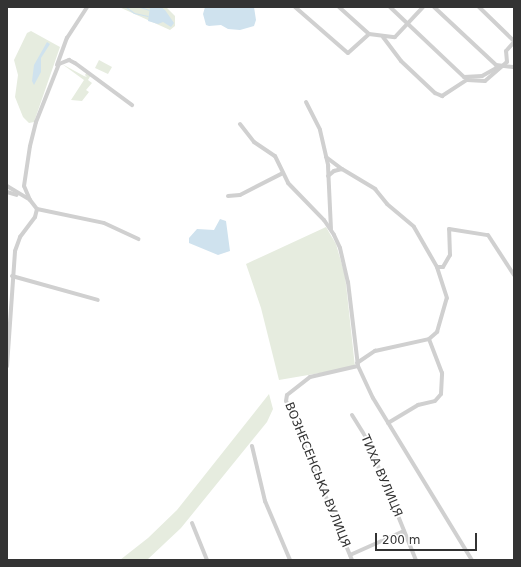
<!DOCTYPE html>
<meta charset="utf-8">
<style>
body{margin:0}
#map{position:relative;width:521px;height:567px;overflow:hidden;background:#fff;font-family:"DejaVu Sans",sans-serif}
div>[style]{position:absolute}
[style*='--x']{left:calc(var(--x)*1px);top:calc(var(--y)*1px);width:calc(var(--w)*1px);rotate:calc(var(--a)*1deg)}
.green>*{inset:0;background:#e6ecdf}
.water>*{inset:0;background:#cfe2ee}
.stream>*{height:1px;margin:-0.5px;padding:0 0.5px;transform-origin:0.5px;border-radius:0.5px;background:#cfe2ee}
.street>*{height:4px;margin:-2px;padding:0 2px;transform-origin:2px;border-radius:2px;background:#d0d0d0}
span{translate:-50% -50%;white-space:nowrap;text-align:center;line-height:1.15;-webkit-text-stroke:4px #fff;paint-order:stroke}
.street-label{font-size:12px;color:#333}
.frame{position:absolute;inset:0;border:8px solid #333;pointer-events:none}
.scale{position:absolute;left:375px;top:533px;width:102px;height:18px;box-sizing:border-box;border:2px solid #333;border-top:0;padding-left:5px;font-size:12px;line-height:14px;white-space:nowrap;color:#333;-webkit-text-stroke:3px #fff;paint-order:stroke}
</style>
<div id="map">
<div class="green">
<div style="clip-path:polygon(119px 7px,166px 7px,175px 16px,175px 26px,170px 30px)"></div>
<div style="clip-path:polygon(31px 31px,60px 47px,34px 122px,29px 123px,23px 117px,15px 97px,18px 75px,14px 60px,27px 33px)"></div>
<div style="clip-path:polygon(99px 60px,112px 67px,108px 74px,95px 68px)"></div>
<div style="clip-path:polygon(62px 64px,84px 76px,87px 77px,85px 75px,87px 72px,91px 75px,88px 80px,92px 83px,86px 90px,89px 92px,82px 101px,71px 100px,84px 80px)"></div>
<div style="clip-path:polygon(326px 227px,336px 244px,345px 275px,355px 367px,279px 380px,261px 308px,246px 264px)"></div>
<div style="clip-path:polygon(269px 394px,273px 409px,267px 422px,181px 528px,147px 560px,120px 560px,148px 538px,177px 510px)"></div>
</div>
<div class="water">
<div style="clip-path:polygon(150px 7px,161px 7px,165px 10px,174px 23px,171px 27px,163px 22px,158px 24px,148px 21px)"></div>
<div style="clip-path:polygon(205px 7px,254px 7px,256px 20px,254px 26px,240px 30px,228px 29px,221px 25px,209px 26px,206px 25px,203px 14px)"></div>
<div style="clip-path:polygon(47px 42px,50px 44px,41px 58px,41px 72px,34px 85px,32px 81px,34px 65px)"></div>
<div style="clip-path:polygon(220px 219px,226px 221px,230px 251px,218px 255px,189px 243px,189px 238px,197px 229px,214px 230px)"></div>
</div>
<div class="stream">
<div style="--x:126;--y:7;--w:10;--a:37"></div>
<div style="--x:134;--y:13;--w:14;--a:12"></div>
<div style="--x:140;--y:7;--w:9;--a:18"></div>
</div>
<div class="street">
<div style="--x:295;--y:7;--w:70;--a:41"></div>
<div style="--x:348;--y:53;--w:28;--a:-42"></div>
<div style="--x:369;--y:34;--w:26;--a:7"></div>
<div style="--x:395;--y:37;--w:41;--a:-47"></div>
<div style="--x:339;--y:7;--w:40;--a:42"></div>
<div style="--x:390;--y:7;--w:102;--a:43.4"></div>
<div style="--x:464;--y:77;--w:18;--a:-3"></div>
<div style="--x:482;--y:76;--w:18;--a:-29"></div>
<div style="--x:434;--y:7;--w:85;--a:43.1"></div>
<div style="--x:496;--y:65;--w:17;--a:7"></div>
<div style="--x:479;--y:7;--w:49;--a:44.2"></div>
<div style="--x:383;--y:37;--w:30;--a:53"></div>
<div style="--x:401;--y:61;--w:47;--a:43.3"></div>
<div style="--x:435;--y:93;--w:8;--a:23"></div>
<div style="--x:442;--y:96;--w:30;--a:-33"></div>
<div style="--x:467;--y:80;--w:18;--a:3"></div>
<div style="--x:485;--y:81;--w:29;--a:-41"></div>
<div style="--x:507;--y:62;--w:11;--a:-95"></div>
<div style="--x:506;--y:51;--w:12;--a:-48"></div>
<div style="--x:57;--y:65;--w:29;--a:-70"></div>
<div style="--x:67;--y:38;--w:37;--a:-57"></div>
<div style="--x:306;--y:102;--w:31;--a:63"></div>
<div style="--x:320;--y:130;--w:37;--a:77"></div>
<div style="--x:328;--y:166;--w:63;--a:87.3"></div>
<div style="--x:240;--y:124;--w:23;--a:52"></div>
<div style="--x:254;--y:142;--w:25;--a:34"></div>
<div style="--x:275;--y:156;--w:30;--a:64"></div>
<div style="--x:288;--y:183;--w:52;--a:45.8"></div>
<div style="--x:324;--y:220;--w:18;--a:56"></div>
<div style="--x:334;--y:235;--w:14;--a:65"></div>
<div style="--x:340;--y:248;--w:35;--a:77"></div>
<div style="--x:348;--y:282;--w:85;--a:83.2"></div>
<div style="--x:358;--y:366;--w:35;--a:65"></div>
<div style="--x:373;--y:398;--w:190;--a:58.6"></div>
<div style="--x:326;--y:157;--w:20;--a:37"></div>
<div style="--x:328;--y:176;--w:8;--a:-40"></div>
<div style="--x:334;--y:171;--w:8;--a:-14"></div>
<div style="--x:342;--y:169;--w:39;--a:31"></div>
<div style="--x:375;--y:189;--w:19;--a:51"></div>
<div style="--x:387;--y:204;--w:35;--a:40"></div>
<div style="--x:414;--y:227;--w:46;--a:60.1"></div>
<div style="--x:437;--y:267;--w:6;--a:0"></div>
<div style="--x:443;--y:267;--w:14;--a:-60"></div>
<div style="--x:450;--y:255;--w:26;--a:-92"></div>
<div style="--x:449;--y:229;--w:39;--a:9"></div>
<div style="--x:488;--y:235;--w:48;--a:57"></div>
<div style="--x:7;--y:186;--w:27;--a:31"></div>
<div style="--x:30;--y:200;--w:11;--a:52"></div>
<div style="--x:37;--y:209;--w:68;--a:11.8"></div>
<div style="--x:104;--y:223;--w:38;--a:25"></div>
<div style="--x:7;--y:192;--w:10;--a:17"></div>
<div style="--x:228;--y:196;--w:12;--a:-5"></div>
<div style="--x:240;--y:195;--w:48;--a:-27.1"></div>
<div style="--x:30;--y:200;--w:15;--a:-113"></div>
<div style="--x:24;--y:186;--w:40;--a:-81.5"></div>
<div style="--x:30;--y:146;--w:25;--a:-76"></div>
<div style="--x:36;--y:122;--w:62;--a:-68.4"></div>
<div style="--x:59;--y:64;--w:11;--a:-22"></div>
<div style="--x:69;--y:60;--w:7;--a:27"></div>
<div style="--x:75;--y:63;--w:71;--a:36.4"></div>
<div style="--x:12;--y:276;--w:89;--a:15.6"></div>
<div style="--x:357;--y:363;--w:22;--a:-34"></div>
<div style="--x:375;--y:351;--w:55;--a:-12.5"></div>
<div style="--x:429;--y:339;--w:11;--a:-41"></div>
<div style="--x:437;--y:332;--w:35;--a:-74"></div>
<div style="--x:447;--y:298;--w:33;--a:-108"></div>
<div style="--x:7;--y:366;--w:115;--a:-86"></div>
<div style="--x:15;--y:251;--w:15;--a:-70"></div>
<div style="--x:20;--y:237;--w:25;--a:-53"></div>
<div style="--x:35;--y:217;--w:8;--a:-76"></div>
<div style="--x:352;--y:415;--w:28;--a:58"></div>
<div style="--x:367;--y:439;--w:131;--a:68"></div>
<div style="--x:388;--y:423;--w:35;--a:-31"></div>
<div style="--x:418;--y:405;--w:17;--a:-13"></div>
<div style="--x:435;--y:401;--w:9;--a:-49"></div>
<div style="--x:441;--y:394;--w:21;--a:-87"></div>
<div style="--x:442;--y:373;--w:36;--a:-111"></div>
<div style="--x:252;--y:446;--w:57;--a:76.7"></div>
<div style="--x:265;--y:501;--w:64;--a:67"></div>
<div style="--x:192;--y:523;--w:40;--a:68"></div>
<div style="--x:350;--y:555;--w:59;--a:-24"></div>
<div style="--x:352;--y:560;--w:172;--a:-112.5"></div>
<div style="--x:286;--y:401;--w:6;--a:-81"></div>
<div style="--x:287;--y:395;--w:29;--a:-38"></div>
<div style="--x:310;--y:377;--w:49;--a:-12.9"></div>
</div>
<div class="street-label">
<span style="left:317px;top:475px;rotate:68deg">ВОЗНЕСЕНСЬКА ВУЛИЦЯ</span>
<span style="left:381px;top:476px;rotate:67deg">ТИХА ВУЛИЦЯ</span>
</div>
<div class="frame"></div>
<div class="scale">200 m</div>
</div>
